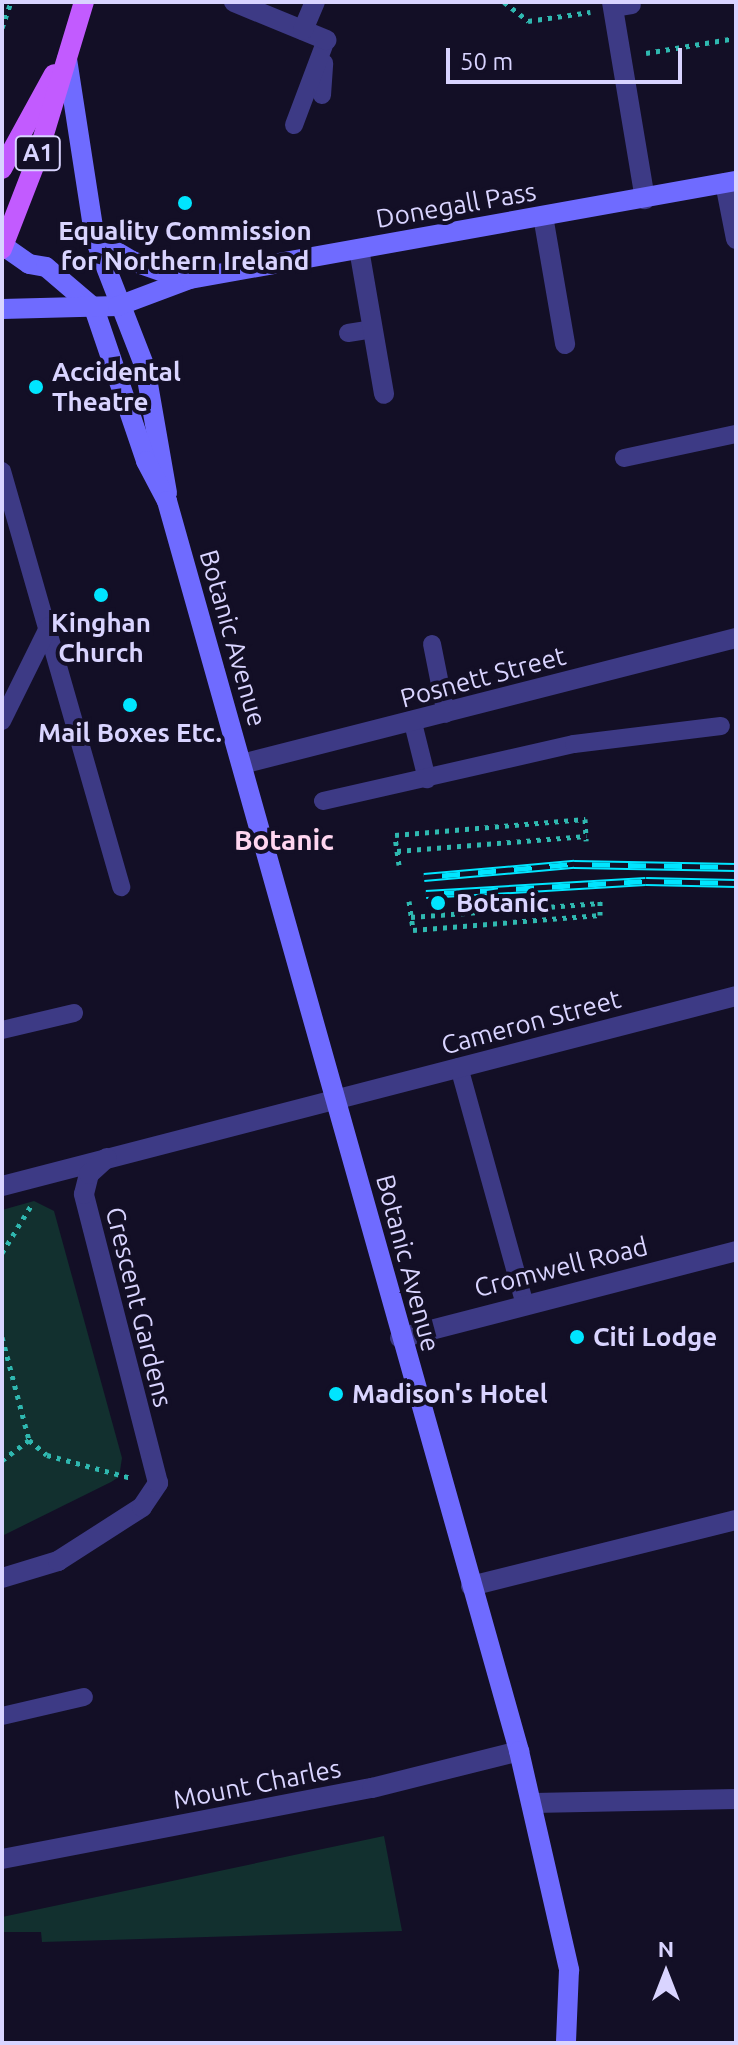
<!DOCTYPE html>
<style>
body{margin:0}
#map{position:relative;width:738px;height:2045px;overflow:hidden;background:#130f26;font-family:Ubuntu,sans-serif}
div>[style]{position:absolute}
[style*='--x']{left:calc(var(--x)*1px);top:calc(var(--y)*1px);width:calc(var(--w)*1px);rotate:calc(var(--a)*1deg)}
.green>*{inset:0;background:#12302f}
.path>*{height:5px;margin-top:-2.5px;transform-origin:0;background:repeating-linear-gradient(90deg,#2fb8b0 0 4px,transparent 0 10px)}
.lane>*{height:18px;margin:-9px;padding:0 9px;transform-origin:9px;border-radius:9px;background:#3d3a85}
.street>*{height:20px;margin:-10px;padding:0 10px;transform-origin:10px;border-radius:10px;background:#3d3a85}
.secondary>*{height:20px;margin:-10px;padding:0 10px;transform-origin:10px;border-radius:10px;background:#6f6bff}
.primary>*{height:20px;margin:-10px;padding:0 10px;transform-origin:10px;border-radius:10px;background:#c25bff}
.rail>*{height:9px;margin-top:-4.5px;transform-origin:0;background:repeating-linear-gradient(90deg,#130f26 0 18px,#00e5ff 0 36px);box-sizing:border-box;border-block:2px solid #00e5ff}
.dots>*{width:22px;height:22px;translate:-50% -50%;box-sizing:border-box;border:4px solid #130f26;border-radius:50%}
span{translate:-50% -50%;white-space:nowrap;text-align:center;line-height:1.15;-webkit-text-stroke:8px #130f26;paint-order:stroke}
.shield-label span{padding:2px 6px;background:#130f26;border:2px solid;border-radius:6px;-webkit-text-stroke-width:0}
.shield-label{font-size:24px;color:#d9d4ff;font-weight:700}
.street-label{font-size:26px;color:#d9d4ff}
.poi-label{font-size:26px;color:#d9d4ff;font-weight:700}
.left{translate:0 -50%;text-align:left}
.neighbourhood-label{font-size:28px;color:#ffd6f0;font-weight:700}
.frame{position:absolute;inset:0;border:4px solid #d9d4ff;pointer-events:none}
.north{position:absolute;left:626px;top:1933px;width:80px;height:80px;-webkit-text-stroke:6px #130f26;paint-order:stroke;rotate:0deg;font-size:22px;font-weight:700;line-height:32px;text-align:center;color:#d9d4ff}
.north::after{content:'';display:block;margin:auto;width:28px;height:36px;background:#d9d4ff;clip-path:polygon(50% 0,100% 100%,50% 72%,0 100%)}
.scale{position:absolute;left:446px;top:48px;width:236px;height:36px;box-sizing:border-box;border:4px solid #d9d4ff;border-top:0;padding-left:10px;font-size:24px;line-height:28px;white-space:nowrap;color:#d9d4ff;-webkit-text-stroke:6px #130f26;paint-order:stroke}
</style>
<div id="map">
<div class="green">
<div style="clip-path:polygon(34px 1201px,54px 1211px,122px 1458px,119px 1477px,111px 1482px,2px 1536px,2px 1210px)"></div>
<div style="clip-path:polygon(384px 1836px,402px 1931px,42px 1942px,41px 1932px,2px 1932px,2px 1917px)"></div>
</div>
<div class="path">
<div style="--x:504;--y:2;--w:31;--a:38"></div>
<div style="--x:528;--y:21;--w:63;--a:-8.3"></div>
<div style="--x:2;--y:28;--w:28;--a:-71"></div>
<div style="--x:646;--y:53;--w:91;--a:-9.5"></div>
<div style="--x:397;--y:851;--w:190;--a:-4.5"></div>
<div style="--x:399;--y:865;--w:30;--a:-98"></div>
<div style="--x:395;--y:835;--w:191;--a:-4.8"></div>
<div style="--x:585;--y:819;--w:22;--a:87"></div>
<div style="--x:409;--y:901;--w:29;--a:82"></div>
<div style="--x:413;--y:930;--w:188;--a:-4.6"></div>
<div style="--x:600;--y:915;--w:16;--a:-90"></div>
<div style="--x:411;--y:917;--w:190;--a:-4.2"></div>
<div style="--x:2;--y:1253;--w:57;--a:-58.5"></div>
<div style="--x:2;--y:1337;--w:106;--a:75.3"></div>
<div style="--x:29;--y:1440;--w:34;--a:143"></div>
<div style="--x:29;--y:1440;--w:23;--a:40"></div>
<div style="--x:47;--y:1455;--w:87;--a:15.3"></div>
</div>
<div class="lane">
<div style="--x:613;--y:8;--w:19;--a:-9"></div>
<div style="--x:322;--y:95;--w:32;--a:-86"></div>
<div style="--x:294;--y:125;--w:91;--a:-69.4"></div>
<div style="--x:348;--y:333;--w:24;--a:-9"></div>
<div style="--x:624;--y:458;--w:115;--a:-12.1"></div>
<div style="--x:2;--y:471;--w:433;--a:74"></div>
<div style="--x:432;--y:644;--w:71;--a:78.7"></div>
<div style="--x:2;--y:721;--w:106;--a:-63.7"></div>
<div style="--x:413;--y:723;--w:58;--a:76"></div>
<div style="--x:323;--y:801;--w:257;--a:-12.8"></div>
<div style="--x:574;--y:744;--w:148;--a:-7"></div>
<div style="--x:2;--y:1030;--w:74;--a:-13.3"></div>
<div style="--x:459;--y:1067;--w:244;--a:74.5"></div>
<div style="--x:2;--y:1716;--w:84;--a:-13"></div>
</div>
<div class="street">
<div style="--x:234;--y:2;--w:100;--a:22.4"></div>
<div style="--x:612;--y:2;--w:200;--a:80.5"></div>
<div style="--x:303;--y:30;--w:30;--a:-67"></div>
<div style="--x:725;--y:183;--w:57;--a:78.9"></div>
<div style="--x:543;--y:216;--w:130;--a:80.2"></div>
<div style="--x:359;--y:249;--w:147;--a:80.2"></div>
<div style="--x:242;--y:764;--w:510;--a:-14.31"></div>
<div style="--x:2;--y:1186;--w:758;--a:-14.51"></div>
<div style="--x:400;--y:1338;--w:347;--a:-14.5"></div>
<div style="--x:2;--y:1578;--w:59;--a:-16.9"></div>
<div style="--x:58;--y:1561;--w:100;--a:-32.7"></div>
<div style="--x:142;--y:1507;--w:29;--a:-56"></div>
<div style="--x:158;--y:1483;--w:298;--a:-104.4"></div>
<div style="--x:84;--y:1194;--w:21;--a:-76"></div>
<div style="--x:89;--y:1174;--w:24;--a:-42"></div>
<div style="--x:471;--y:1586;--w:273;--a:-14"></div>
<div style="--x:533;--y:1803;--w:203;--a:-1.1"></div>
<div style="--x:2;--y:1859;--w:377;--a:-10.9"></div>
<div style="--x:372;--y:1788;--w:152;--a:-14.1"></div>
</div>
<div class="secondary">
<div style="--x:67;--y:59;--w:182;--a:81.2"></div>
<div style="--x:95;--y:239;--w:137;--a:68.7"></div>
<div style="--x:145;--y:367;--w:128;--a:80.1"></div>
<div style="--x:95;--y:239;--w:43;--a:30.7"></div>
<div style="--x:132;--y:261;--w:57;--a:19.4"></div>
<div style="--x:2;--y:245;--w:33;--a:35"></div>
<div style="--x:29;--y:264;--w:17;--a:10"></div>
<div style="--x:46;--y:267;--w:63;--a:40.5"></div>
<div style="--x:94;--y:308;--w:162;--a:71.2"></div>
<div style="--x:146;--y:461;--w:45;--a:62.3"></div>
<div style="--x:167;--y:501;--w:1299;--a:74.27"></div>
<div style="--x:519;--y:1751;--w:225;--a:77.1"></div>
<div style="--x:569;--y:1970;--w:73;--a:92.4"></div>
<div style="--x:2;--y:309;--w:116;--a:-1.5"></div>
<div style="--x:118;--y:306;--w:77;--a:-20.6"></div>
<div style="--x:190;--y:279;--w:555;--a:-10.18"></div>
</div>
<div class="primary">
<div style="--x:2;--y:169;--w:108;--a:-61.3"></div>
<div style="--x:2;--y:249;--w:91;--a:-68.8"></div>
<div style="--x:35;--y:164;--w:169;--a:-73.2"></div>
</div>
<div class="rail">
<div style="--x:424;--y:877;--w:151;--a:-5"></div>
<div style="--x:574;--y:864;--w:162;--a:1.1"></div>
<div style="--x:426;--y:894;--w:220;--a:-3.4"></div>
<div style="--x:646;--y:881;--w:90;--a:1.3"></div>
</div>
<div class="dots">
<div style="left:185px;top:203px;background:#00e5ff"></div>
<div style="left:36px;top:387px;background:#00e5ff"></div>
<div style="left:101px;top:595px;background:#00e5ff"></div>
<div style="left:130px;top:705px;background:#00e5ff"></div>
<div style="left:438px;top:903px;background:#00e5ff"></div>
<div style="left:577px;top:1337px;background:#00e5ff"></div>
<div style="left:336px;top:1394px;background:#00e5ff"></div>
</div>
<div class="shield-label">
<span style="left:38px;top:153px">A1</span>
</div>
<div class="street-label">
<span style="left:456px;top:205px;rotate:-10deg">Donegall Pass</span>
<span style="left:233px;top:638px;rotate:74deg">Botanic Avenue</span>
<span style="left:483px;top:677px;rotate:-15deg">Posnett Street</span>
<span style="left:531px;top:1022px;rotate:-15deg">Cameron Street</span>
<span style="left:408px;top:1263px;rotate:75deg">Botanic Avenue</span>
<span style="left:561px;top:1267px;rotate:-14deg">Cromwell Road</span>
<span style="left:139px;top:1307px;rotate:76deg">Crescent Gardens</span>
<span style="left:257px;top:1784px;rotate:-11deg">Mount Charles</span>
</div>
<div class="poi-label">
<span style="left:185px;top:246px">Equality Commission<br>for Northern Ireland</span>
<span class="left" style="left:52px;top:387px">Accidental<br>Theatre</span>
<span style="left:101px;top:638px">Kinghan<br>Church</span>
<span style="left:130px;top:733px">Mail Boxes Etc.</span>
<span class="left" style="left:456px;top:903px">Botanic</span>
<span class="left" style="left:593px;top:1337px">Citi Lodge</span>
<span class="left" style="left:352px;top:1394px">Madison's Hotel</span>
</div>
<div class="neighbourhood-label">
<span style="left:284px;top:840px">Botanic</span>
</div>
<div class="frame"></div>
<div class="north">N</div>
<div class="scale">50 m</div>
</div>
